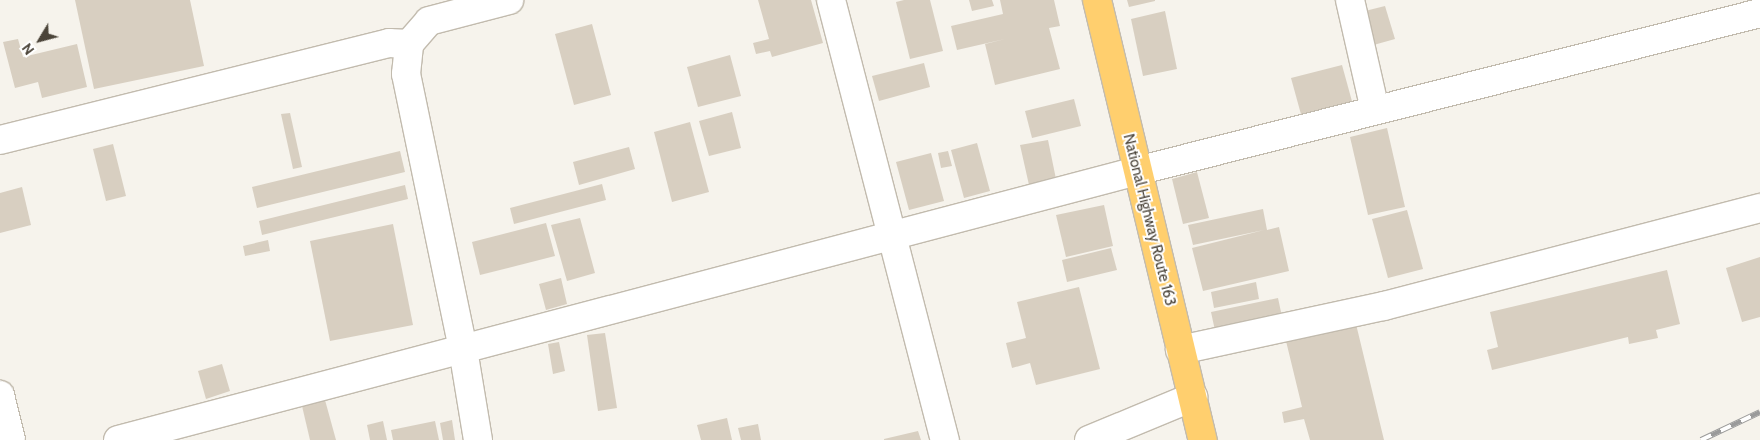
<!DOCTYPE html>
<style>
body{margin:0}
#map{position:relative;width:1760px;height:440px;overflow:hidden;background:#f6f3ec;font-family:Cabin,sans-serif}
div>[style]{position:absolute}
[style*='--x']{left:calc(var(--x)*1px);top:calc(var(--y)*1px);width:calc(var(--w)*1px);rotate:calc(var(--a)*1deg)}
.building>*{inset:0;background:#d8cfc1}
.roads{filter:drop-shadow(1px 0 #c2bbae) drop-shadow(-1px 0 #c2bbae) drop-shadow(0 1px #c2bbae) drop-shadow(0 -1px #c2bbae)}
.minor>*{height:28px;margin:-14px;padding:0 14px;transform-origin:14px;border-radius:14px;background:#fff}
.highway>*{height:28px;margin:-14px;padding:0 14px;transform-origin:14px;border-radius:14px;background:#ffcf6e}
.rail>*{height:5.5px;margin-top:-2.75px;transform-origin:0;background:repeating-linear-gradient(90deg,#fff 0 11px,#9a9a9a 0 22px);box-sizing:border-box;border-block:1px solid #9a9a9a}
span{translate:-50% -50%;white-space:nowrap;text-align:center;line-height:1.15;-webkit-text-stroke:4px #fff;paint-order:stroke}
.street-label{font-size:15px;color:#4b4439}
.north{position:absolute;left:15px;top:15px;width:50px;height:50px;-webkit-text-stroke:4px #fff;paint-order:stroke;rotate:233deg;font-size:14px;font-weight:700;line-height:20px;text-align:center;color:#4b4439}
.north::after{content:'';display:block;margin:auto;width:18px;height:22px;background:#4b4439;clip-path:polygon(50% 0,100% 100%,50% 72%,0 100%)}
</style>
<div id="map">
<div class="building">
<div style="clip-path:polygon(75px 0,190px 0,204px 66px,94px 89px)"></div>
<div style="clip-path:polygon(758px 0,811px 0,823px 43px,772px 57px,770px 51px,756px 54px,753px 43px,769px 39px)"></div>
<div style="clip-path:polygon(904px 0,930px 0,943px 51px,910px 59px,896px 2px)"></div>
<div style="clip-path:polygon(969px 0,992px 0,994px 6px,972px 11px)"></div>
<div style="clip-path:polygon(1000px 0,1054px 0,1060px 26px,1049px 28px,1060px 69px,995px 85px,985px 44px,1005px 39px,957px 50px,951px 26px,1003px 14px)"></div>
<div style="clip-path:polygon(1127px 0,1155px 0,1155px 1px,1129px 7px)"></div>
<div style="clip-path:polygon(1385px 6px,1395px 39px,1370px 46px,1361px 12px)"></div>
<div style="clip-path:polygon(1165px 11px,1177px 69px,1143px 76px,1131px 19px)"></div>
<div style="clip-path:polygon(592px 24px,611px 95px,574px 105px,555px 34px)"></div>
<div style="clip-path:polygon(18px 39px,23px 57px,77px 44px,87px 87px,42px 98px,38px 82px,15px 88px,3px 42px)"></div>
<div style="clip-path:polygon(730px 55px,741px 96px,698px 107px,687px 67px)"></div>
<div style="clip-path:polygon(924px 63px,930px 87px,879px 101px,872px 76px)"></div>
<div style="clip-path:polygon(1342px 65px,1353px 105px,1302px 118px,1291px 78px)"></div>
<div style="clip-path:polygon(1074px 99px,1081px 126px,1032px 138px,1025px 111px)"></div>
<div style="clip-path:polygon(732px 112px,741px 148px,709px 156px,699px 121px)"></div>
<div style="clip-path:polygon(290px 113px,302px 167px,293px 169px,281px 114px)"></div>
<div style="clip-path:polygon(690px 122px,709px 192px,672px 202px,654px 132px)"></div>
<div style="clip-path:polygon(1387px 128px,1405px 207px,1368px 215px,1350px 137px)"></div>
<div style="clip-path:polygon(1048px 140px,1056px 179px,1029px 185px,1020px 145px)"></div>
<div style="clip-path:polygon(977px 143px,990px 191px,964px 198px,951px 150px)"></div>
<div style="clip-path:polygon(113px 144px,126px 196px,106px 201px,93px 149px)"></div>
<div style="clip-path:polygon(629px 147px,635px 169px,579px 185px,573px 162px)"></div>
<div style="clip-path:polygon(400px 151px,405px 172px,257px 208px,252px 187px)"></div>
<div style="clip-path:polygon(948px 151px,952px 166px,941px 168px,938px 153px)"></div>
<div style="clip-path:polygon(931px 153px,944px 201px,909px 210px,896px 162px)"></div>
<div style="clip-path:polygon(1197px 172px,1209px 218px,1183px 224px,1172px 179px)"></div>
<div style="clip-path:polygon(602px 184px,606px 200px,514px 224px,510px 208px)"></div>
<div style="clip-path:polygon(405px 185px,408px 199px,262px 235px,259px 221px)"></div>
<div style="clip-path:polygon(22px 187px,31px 225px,0 233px,0 193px)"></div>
<div style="clip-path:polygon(1104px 205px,1113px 246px,1066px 257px,1056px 215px)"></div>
<div style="clip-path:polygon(1263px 209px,1267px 230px,1279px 227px,1289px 271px,1203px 291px,1192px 248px,1264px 230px,1193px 245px,1188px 225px)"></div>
<div style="clip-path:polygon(1407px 210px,1423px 269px,1388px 278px,1372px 219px)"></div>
<div style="clip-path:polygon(580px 218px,595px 273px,567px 281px,551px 225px)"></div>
<div style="clip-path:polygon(546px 223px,555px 256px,480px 275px,472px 242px)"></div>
<div style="clip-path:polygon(393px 224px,413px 325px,330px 341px,310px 241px)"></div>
<div style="clip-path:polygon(268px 240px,270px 251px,245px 256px,243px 246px)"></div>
<div style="clip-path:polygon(1111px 248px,1117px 270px,1067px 282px,1062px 260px)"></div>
<div style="clip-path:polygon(1760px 257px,1760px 317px,1742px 322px,1726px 268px)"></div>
<div style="clip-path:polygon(1667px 270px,1680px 324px,1656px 330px,1658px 338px,1629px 344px,1628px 337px,1492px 370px,1487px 350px,1498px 347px,1490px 312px)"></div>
<div style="clip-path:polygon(561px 278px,567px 304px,546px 310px,539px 284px)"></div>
<div style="clip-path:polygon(1256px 282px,1259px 299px,1214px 308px,1211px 292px)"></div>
<div style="clip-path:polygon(1079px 287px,1100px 369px,1036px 385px,1030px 363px,1012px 368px,1006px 343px,1026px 338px,1017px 302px)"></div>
<div style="clip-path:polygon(1278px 298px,1284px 326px,1217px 340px,1211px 312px)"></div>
<div style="clip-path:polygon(1356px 324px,1384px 440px,1310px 440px,1304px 419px,1284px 423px,1282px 412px,1302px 407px,1286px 341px)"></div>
<div style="clip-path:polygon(605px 333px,617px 408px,598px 411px,587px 335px)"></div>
<div style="clip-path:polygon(559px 342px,565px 371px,553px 374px,548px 344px)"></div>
<div style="clip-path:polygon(222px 364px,230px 391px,206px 399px,198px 371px)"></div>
<div style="clip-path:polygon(325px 400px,336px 440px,310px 440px,302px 406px)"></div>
<div style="clip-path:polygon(727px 418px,732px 440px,701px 440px,697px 425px)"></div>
<div style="clip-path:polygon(452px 420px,455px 440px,443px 440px,440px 423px)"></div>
<div style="clip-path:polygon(383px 421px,387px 440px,370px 440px,367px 425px)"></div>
<div style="clip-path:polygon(435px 421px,439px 440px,393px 440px,391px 430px)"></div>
<div style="clip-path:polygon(758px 424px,761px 440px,741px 440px,738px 428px)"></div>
<div style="clip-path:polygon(918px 431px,921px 440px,884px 440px,884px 439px)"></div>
</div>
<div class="roads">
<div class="minor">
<div style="--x:831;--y:0;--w:455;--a:75.5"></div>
<div style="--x:1350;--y:0;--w:113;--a:77.2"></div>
<div style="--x:0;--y:140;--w:401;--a:-14"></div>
<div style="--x:389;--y:43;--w:20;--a:3"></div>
<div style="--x:1180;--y:350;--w:209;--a:-12.2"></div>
<div style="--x:1384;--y:306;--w:389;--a:-14.6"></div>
<div style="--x:0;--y:395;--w:46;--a:76.3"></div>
<div style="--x:118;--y:440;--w:1054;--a:-14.79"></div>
<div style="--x:1137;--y:171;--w:643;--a:-14.23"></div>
<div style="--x:478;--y:440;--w:92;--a:-99.4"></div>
<div style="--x:463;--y:349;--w:281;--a:-101.7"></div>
<div style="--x:406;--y:74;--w:30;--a:-84"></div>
<div style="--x:409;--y:44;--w:30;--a:-49"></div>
<div style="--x:429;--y:21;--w:83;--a:-14.7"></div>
<div style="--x:1089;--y:440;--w:113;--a:-22.5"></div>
</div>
<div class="highway">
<div style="--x:1097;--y:0;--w:453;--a:76.5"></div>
</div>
</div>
<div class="rail">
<div style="--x:1701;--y:440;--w:65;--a:-25.4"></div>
</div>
<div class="street-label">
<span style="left:1149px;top:220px;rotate:76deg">National Highway Route 163</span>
</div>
<div class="north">N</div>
</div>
